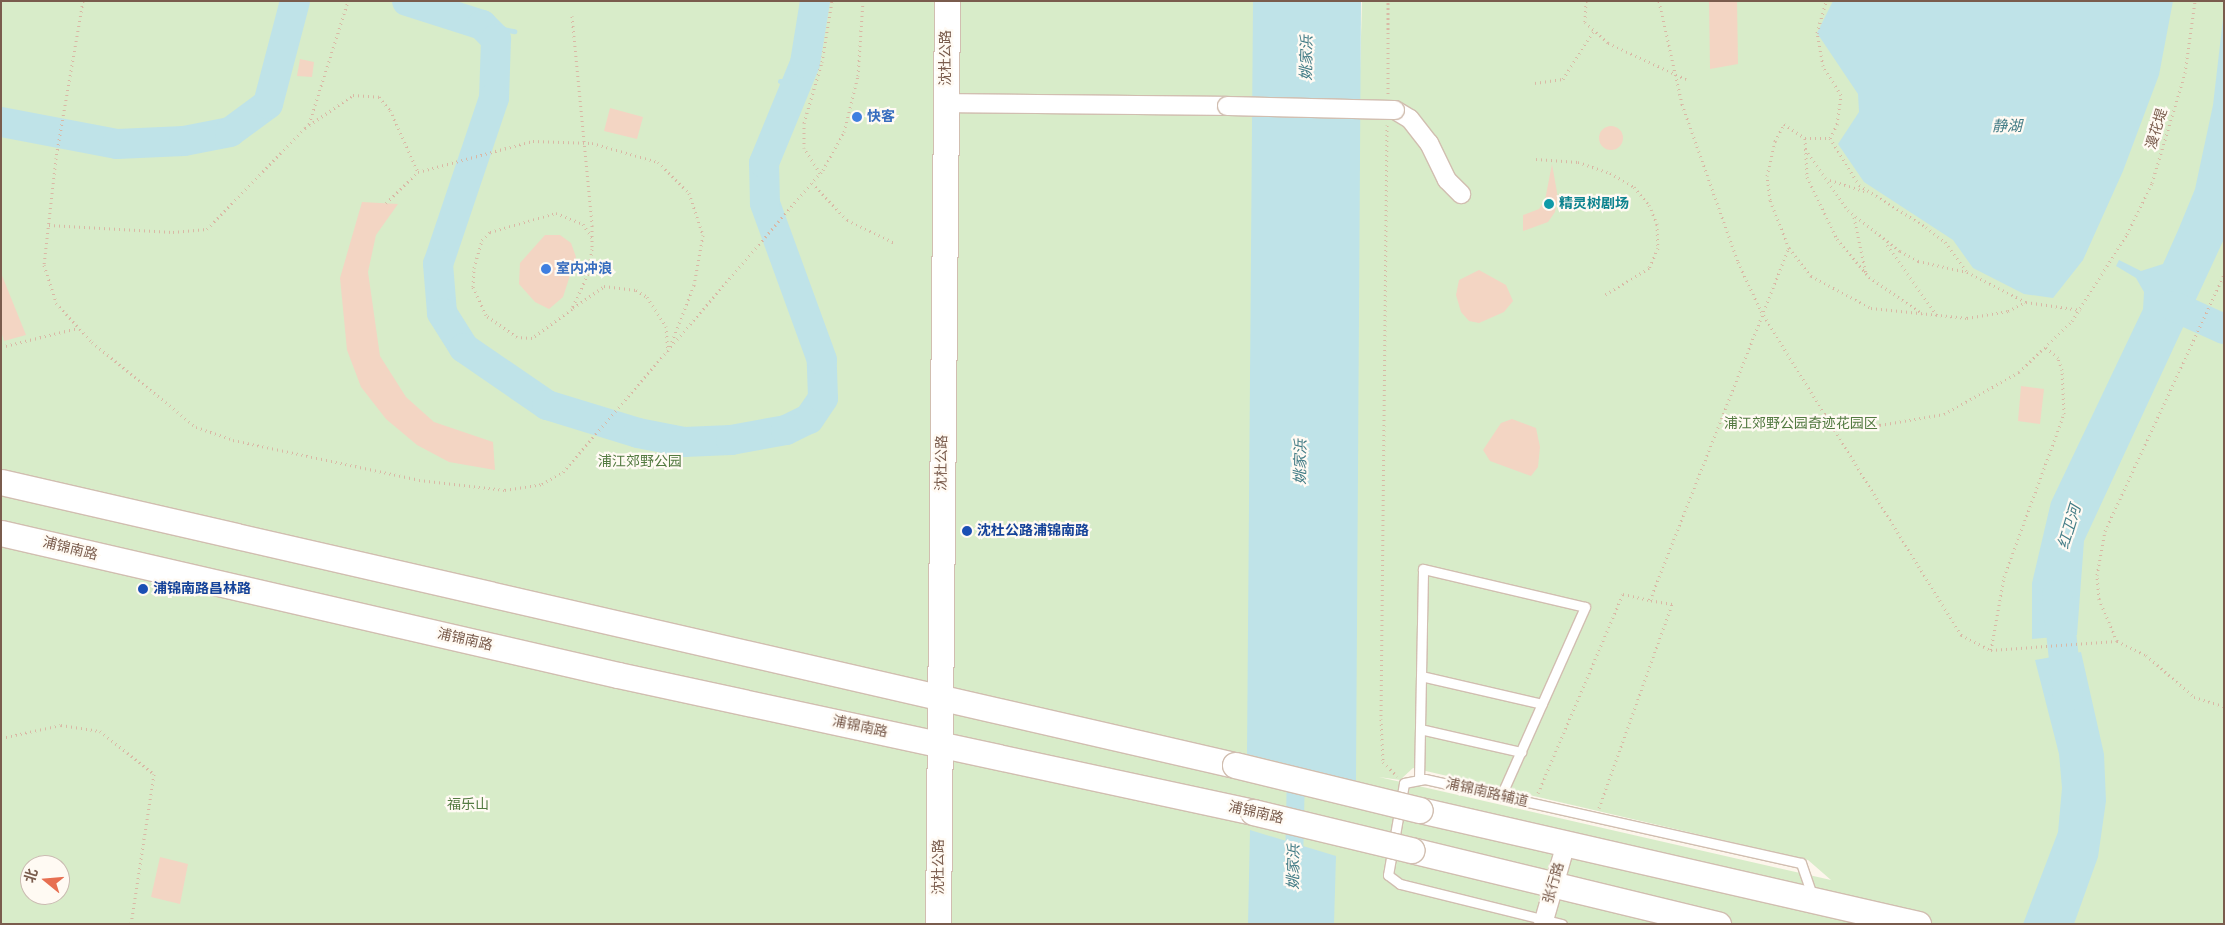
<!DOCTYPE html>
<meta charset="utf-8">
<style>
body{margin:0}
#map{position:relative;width:2225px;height:925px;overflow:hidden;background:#fdf6ec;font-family:"Nunito Sans","Noto Sans SC",sans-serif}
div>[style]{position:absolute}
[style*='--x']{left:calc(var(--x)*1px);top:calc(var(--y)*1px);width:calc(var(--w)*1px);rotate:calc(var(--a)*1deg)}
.green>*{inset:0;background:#d8ecc9}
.water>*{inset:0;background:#bfe3e8}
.stream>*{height:5px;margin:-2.5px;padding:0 2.5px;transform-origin:2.5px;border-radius:2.5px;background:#bfe3e8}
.canal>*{height:18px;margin:-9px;padding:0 9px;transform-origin:9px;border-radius:9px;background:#bfe3e8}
.river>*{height:30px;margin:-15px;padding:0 15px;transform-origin:15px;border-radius:15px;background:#bfe3e8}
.building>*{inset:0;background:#f3d5c3}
.round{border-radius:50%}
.path>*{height:3px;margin-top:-1.5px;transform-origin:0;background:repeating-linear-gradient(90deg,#d9b8a5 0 1px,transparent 0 5px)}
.roads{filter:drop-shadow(1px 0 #d1beb0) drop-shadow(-1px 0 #d1beb0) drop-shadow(0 1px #d1beb0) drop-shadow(0 -1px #d1beb0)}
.lane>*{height:9px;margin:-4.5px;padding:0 4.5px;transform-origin:4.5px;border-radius:4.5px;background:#fff}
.street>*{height:18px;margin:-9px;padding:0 9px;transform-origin:9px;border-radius:9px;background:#fff}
.secondary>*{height:25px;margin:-12.5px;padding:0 12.5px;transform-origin:12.5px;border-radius:12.5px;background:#fff}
.bridges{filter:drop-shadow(1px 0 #d1beb0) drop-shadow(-1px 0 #d1beb0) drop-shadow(0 1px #d1beb0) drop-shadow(0 -1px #d1beb0)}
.street-bridge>*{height:18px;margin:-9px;padding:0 9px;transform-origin:9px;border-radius:9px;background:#fff}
.secondary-bridge>*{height:25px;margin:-12.5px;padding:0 12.5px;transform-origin:12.5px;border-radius:12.5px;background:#fff}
.dots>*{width:14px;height:14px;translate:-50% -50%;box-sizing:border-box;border:2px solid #fffaf3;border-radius:50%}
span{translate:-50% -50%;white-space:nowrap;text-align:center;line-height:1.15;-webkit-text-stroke:4.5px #fffaf3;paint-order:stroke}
.street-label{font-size:14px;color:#7a5c4d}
.shop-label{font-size:14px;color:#366cbe;font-weight:700}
.left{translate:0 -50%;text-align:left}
.culture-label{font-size:14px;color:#0d838f;font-weight:700}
.park-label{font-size:14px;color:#537a41}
.transit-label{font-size:14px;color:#164399;font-weight:700}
.water-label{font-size:15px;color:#437c86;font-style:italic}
.frame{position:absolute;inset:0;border:2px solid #7a5c4d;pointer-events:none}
.north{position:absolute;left:20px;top:855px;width:50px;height:50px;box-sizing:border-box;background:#fffaf3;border:1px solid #cabbb1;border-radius:50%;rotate:287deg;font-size:14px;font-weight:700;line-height:20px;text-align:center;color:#7a5c4d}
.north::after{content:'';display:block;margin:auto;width:18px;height:22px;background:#e76f51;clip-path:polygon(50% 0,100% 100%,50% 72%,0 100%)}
</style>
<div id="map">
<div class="green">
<div style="clip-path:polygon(evenodd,1px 1px,1355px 1px,1360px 72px,1362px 1px,2224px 1px,2224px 924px,1px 924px,1px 1px,1413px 768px,1808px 860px,1831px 880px,1379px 777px,1400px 780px,1413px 768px,1px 1px,30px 865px,60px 865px,60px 895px,30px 895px,30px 865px)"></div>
</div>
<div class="water">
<div style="clip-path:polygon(1253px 1px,1361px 1px,1356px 781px,1247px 754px)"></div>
<div style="clip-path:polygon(1833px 1px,2173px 1px,2159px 75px,2123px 171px,2083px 260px,2053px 298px,2024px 294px,1973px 268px,1953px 240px,1864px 182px,1838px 144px,1859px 112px,1858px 94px,1817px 33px)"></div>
<div style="clip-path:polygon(2224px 10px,2224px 239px,2084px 541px,2077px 635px,2032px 639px,2032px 583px,2051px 502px,2143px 309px,2144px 292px,2136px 278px,2116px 266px,2119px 260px,2141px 271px,2163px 264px,2179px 228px,2195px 189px,2213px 105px)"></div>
<div style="clip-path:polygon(2081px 652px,2104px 754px,2106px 801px,2098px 857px,2074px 924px,2023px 924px,2058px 832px,2062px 788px,2059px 754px,2035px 660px)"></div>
<div style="clip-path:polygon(1250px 830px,1336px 856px,1334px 924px,1248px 924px)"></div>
</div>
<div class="stream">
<div style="--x:482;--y:25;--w:33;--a:11"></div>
<div style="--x:780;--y:81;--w:17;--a:10"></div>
</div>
<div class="canal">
<div style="--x:1294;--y:866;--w:97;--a:-88.8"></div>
</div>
<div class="river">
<div style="--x:407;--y:1;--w:79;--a:17.7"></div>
<div style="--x:482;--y:25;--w:20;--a:45"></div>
<div style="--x:496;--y:39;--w:59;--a:91.9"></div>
<div style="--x:494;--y:98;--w:175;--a:108.6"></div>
<div style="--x:438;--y:264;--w:49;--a:85.3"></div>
<div style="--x:442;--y:313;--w:41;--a:57.8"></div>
<div style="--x:464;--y:348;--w:101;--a:34.5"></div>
<div style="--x:547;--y:405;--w:95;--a:17.1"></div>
<div style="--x:638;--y:433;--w:47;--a:11.1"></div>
<div style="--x:684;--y:442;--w:47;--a:-2.4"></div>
<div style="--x:731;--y:440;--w:56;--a:-10.3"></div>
<div style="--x:786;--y:430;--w:25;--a:-26"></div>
<div style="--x:809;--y:419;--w:25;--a:-56"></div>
<div style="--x:823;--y:398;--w:38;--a:-92"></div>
<div style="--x:822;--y:360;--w:167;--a:-110"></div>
<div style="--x:765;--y:203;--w:40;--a:-91.4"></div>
<div style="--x:764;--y:163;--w:108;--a:-67.7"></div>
<div style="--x:805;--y:63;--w:63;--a:-80.8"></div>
<div style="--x:1;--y:122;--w:118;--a:10.7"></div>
<div style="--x:117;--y:144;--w:67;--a:-2.6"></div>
<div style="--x:184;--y:141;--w:47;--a:-11.1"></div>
<div style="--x:230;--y:132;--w:47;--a:-36.4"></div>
<div style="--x:268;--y:104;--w:106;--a:-75.3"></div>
<div style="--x:2173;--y:306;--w:56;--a:24.3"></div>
<div style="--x:2057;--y:595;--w:102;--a:83.8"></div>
</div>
<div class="building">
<div style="clip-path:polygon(1709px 1px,1737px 1px,1738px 64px,1710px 69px)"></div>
<div style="clip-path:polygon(300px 59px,314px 62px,312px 77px,297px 76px)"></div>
<div style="clip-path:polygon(610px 108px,643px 117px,637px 139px,604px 131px)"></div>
<div class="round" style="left:1599px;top:126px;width:24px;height:24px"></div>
<div style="clip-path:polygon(1552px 164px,1558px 198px,1555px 212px,1548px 222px,1523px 231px,1523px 215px,1539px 209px,1545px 200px)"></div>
<div style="clip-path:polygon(362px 202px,398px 204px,376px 235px,368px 272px,380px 356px,406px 397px,434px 422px,493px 442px,495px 470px,449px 462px,417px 445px,386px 419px,361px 387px,347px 350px,340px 278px)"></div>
<div style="clip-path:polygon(545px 235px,560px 235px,571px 243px,576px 257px,563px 297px,549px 309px,535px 302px,519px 284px,520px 263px)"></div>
<div style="clip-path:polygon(1479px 270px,1506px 285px,1513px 301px,1504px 312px,1479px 323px,1469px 321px,1461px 312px,1456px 295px,1459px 280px)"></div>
<div style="clip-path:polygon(1px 273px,26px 335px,4px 341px,1px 331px)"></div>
<div style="clip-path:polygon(2021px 386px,2044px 389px,2040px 424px,2018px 421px)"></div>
<div style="clip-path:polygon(1512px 419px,1536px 428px,1540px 447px,1538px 467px,1531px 476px,1490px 461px,1483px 450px,1501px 423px)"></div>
<div style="clip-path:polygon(160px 857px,188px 864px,180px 904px,151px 897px)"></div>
</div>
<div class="path">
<div style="--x:83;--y:1;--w:159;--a:99.8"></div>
<div style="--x:56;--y:158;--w:108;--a:96.4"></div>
<div style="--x:44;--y:265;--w:40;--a:72"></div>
<div style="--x:56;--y:303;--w:53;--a:47.3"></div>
<div style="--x:92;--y:342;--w:134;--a:39.3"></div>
<div style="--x:196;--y:427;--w:39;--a:19"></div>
<div style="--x:233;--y:440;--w:190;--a:12.1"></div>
<div style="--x:419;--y:480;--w:87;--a:6.6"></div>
<div style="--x:505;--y:490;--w:37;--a:-9"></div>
<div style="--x:542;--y:484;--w:24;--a:-30"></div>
<div style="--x:563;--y:472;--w:399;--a:-49.3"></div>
<div style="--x:823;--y:170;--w:43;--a:-61.1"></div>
<div style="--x:844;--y:132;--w:58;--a:-76"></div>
<div style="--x:858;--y:76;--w:75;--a:-86.2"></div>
<div style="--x:1586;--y:1;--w:21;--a:93"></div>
<div style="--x:1585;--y:22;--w:31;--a:42"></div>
<div style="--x:1608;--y:43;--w:86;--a:24.8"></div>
<div style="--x:1659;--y:1;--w:106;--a:77.4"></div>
<div style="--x:1682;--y:104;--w:168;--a:70.5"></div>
<div style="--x:1738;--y:262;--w:54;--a:64.9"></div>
<div style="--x:1761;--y:311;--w:381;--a:58.3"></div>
<div style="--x:1961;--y:635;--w:34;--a:27"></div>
<div style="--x:1991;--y:650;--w:126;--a:-4.1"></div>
<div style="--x:2117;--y:641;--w:32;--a:26"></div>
<div style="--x:2146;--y:655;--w:64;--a:41.2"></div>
<div style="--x:2194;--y:697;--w:31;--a:17"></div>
<div style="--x:572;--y:16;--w:210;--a:84.5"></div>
<div style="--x:592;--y:225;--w:24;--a:90"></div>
<div style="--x:592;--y:249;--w:25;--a:99"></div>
<div style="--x:588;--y:274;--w:38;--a:115"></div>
<div style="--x:572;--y:309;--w:49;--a:144.1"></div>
<div style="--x:532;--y:338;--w:15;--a:-176"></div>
<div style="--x:517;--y:337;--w:38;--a:-145"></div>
<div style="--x:486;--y:315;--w:31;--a:-115"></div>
<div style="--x:473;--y:287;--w:19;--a:-87"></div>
<div style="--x:474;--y:268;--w:29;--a:-74"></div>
<div style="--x:482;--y:240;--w:11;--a:-45"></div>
<div style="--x:490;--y:232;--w:69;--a:-16.1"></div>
<div style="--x:556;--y:213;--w:29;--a:22"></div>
<div style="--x:583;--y:224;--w:17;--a:57"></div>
<div style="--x:1535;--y:83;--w:28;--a:-8"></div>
<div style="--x:1563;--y:79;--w:58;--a:-57.7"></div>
<div style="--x:1388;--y:94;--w:93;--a:-90"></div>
<div style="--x:309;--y:124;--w:129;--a:-72.4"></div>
<div style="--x:1387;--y:125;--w:594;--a:90.58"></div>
<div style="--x:1381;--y:719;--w:43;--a:87.3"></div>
<div style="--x:1383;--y:762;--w:20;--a:45"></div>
<div style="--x:1805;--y:138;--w:39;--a:87"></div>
<div style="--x:1807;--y:177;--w:69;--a:64.2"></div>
<div style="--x:1837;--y:239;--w:50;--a:49.9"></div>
<div style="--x:1869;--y:277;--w:65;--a:34.4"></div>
<div style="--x:1830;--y:138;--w:55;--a:58.3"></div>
<div style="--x:1859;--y:185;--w:79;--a:32.1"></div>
<div style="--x:1926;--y:227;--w:24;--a:38"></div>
<div style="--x:1945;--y:242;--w:37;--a:54"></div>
<div style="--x:1805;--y:149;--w:75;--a:54.8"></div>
<div style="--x:1848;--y:210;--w:66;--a:38.3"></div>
<div style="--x:1900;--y:251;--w:21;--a:29"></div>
<div style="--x:1918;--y:261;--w:50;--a:12.7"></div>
<div style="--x:1967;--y:272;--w:66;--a:27"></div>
<div style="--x:2026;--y:302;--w:55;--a:8.4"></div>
<div style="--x:1536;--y:159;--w:42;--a:4.1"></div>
<div style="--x:1578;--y:162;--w:34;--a:19"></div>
<div style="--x:1610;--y:173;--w:28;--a:30"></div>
<div style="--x:1634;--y:187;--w:23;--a:50"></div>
<div style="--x:1649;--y:205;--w:21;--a:67"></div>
<div style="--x:1657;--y:224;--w:24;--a:88"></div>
<div style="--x:1658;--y:248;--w:22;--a:114"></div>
<div style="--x:1649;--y:268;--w:54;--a:148.7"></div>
<div style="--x:820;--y:173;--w:30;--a:-123"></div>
<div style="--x:804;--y:148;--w:25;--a:-90"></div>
<div style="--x:804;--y:123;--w:64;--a:-73.6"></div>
<div style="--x:822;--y:62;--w:62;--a:-80.7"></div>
<div style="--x:1830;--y:180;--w:36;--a:18"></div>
<div style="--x:812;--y:183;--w:51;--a:46.6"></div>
<div style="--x:847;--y:220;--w:53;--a:25.6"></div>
<div style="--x:386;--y:203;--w:45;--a:-44.1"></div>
<div style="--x:418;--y:172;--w:119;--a:-15.1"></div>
<div style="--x:533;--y:141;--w:59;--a:1.9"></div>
<div style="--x:592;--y:143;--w:69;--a:16.1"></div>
<div style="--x:658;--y:162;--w:44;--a:45"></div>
<div style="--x:689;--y:193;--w:44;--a:71.6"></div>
<div style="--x:703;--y:235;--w:51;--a:100.2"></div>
<div style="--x:694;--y:285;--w:69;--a:111.3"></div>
<div style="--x:1854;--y:217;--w:58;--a:78.1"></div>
<div style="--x:49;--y:225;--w:124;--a:3.2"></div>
<div style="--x:173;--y:232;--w:34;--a:-5"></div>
<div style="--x:207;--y:229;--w:141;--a:-45.9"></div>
<div style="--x:305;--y:128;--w:58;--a:-34.5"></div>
<div style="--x:353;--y:95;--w:26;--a:4"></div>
<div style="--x:379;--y:97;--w:17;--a:50"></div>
<div style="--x:390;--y:110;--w:68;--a:65.7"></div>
<div style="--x:1887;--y:245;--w:86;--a:54.5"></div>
<div style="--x:1789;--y:248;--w:36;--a:52"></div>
<div style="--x:1811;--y:276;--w:68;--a:28.1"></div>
<div style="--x:1871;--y:308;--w:97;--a:5.9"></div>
<div style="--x:1967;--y:318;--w:42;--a:-9.7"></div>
<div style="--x:2008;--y:311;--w:20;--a:-27"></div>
<div style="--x:573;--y:308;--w:38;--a:-35"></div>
<div style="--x:604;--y:286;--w:32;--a:7"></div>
<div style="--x:636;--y:290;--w:13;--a:32"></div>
<div style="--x:647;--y:297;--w:35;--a:57"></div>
<div style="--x:666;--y:326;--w:26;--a:86"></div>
<div style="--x:1;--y:347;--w:79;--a:-13.9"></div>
<div style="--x:1825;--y:414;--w:56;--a:11.3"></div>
<div style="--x:1880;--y:425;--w:65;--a:-9.8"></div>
<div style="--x:1944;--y:414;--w:86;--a:-29.2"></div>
<div style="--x:2019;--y:372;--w:74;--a:-43.9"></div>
<div style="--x:2072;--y:321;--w:103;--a:-57.7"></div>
<div style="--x:2127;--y:234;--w:57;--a:-63.9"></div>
<div style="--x:2152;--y:183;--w:115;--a:-73.3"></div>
<div style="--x:2185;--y:73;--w:73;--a:-82.1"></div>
<div style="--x:2117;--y:641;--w:46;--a:-113.2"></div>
<div style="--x:2099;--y:599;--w:24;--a:-95"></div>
<div style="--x:2097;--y:575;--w:45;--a:-79.7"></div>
<div style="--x:2105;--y:531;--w:282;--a:-65.1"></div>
<div style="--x:1991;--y:650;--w:74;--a:-79.9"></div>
<div style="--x:2004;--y:577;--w:174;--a:-69.8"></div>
<div style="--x:2064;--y:414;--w:44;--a:-92.6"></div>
<div style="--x:2062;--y:370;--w:13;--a:-108"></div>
<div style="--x:2058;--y:358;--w:16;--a:-140"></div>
<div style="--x:1;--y:738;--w:61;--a:-12.2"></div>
<div style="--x:61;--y:725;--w:39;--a:9"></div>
<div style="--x:100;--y:731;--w:69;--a:38.5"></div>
<div style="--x:154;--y:774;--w:152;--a:98.7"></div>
<div style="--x:1538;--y:793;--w:216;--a:-66.9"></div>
<div style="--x:1623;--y:594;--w:28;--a:13"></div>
<div style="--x:1650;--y:600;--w:378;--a:-68.5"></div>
<div style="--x:1789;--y:248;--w:52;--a:-111.6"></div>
<div style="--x:1770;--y:200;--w:24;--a:-97"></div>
<div style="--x:1767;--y:176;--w:36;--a:-77"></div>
<div style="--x:1775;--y:141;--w:19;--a:-62"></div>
<div style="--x:1784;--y:124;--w:25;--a:34"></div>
<div style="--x:1805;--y:138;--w:25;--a:0"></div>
<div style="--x:1830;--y:138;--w:16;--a:-63"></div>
<div style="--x:1837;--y:124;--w:29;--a:-82"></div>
<div style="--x:1841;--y:95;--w:34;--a:-122"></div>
<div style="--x:1823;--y:66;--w:34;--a:-100"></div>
<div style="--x:1817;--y:33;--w:33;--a:-74"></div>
<div style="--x:1599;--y:808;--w:217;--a:-70.3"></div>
<div style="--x:1672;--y:604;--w:22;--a:-170"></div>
</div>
<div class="roads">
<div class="lane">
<div style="--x:1421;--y:676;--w:124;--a:13"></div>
<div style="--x:1420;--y:729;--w:104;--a:12.8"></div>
<div style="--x:1419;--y:780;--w:211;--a:-88.9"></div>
<div style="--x:1423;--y:569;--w:166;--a:13.2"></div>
<div style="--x:1585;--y:607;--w:207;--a:114"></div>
<div style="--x:1562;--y:924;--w:167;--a:-166.1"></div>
<div style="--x:1400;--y:884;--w:15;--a:-143"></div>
<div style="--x:1388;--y:875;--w:93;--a:-80.1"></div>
<div style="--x:1404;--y:783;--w:21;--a:-11"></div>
<div style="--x:1425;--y:779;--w:385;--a:12.6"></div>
<div style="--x:1801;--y:863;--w:36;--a:71"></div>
</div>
<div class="street">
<div style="--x:946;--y:103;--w:281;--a:0.6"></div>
<div style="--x:1395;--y:110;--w:17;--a:31"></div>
<div style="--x:1410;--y:119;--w:31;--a:52"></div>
<div style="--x:1429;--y:143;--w:41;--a:64.1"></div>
<div style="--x:1447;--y:180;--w:20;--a:45"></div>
<div style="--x:1543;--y:924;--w:84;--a:-74.1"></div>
</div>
<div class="secondary">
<div style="--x:1;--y:482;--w:1266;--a:12.92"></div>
<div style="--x:1;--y:533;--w:633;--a:12.96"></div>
<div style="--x:618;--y:675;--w:650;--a:12.17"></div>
<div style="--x:1420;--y:810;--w:511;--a:12.89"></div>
<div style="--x:1411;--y:850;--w:316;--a:13.6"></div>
<div style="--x:938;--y:924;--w:923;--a:-89.44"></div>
</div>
</div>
<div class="bridges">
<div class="street-bridge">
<div style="--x:1227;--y:106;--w:168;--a:1.4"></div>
</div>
<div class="secondary-bridge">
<div style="--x:1235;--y:765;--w:190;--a:13.7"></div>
<div style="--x:1253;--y:812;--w:163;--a:13.5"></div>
</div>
</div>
<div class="dots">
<div style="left:857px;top:117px;background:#3f7fe0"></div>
<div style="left:1549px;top:204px;background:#0f9aa8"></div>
<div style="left:546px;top:269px;background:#3f7fe0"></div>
<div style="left:967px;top:531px;background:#1a4fb4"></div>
<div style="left:143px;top:589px;background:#1a4fb4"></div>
</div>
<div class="street-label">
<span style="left:946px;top:58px;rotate:-90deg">沈杜公路</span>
<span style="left:2157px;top:129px;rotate:-73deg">漫花堤</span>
<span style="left:942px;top:463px;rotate:-89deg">沈杜公路</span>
<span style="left:70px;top:549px;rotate:14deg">浦锦南路</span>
<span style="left:465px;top:640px;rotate:13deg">浦锦南路</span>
<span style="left:860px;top:727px;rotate:12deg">浦锦南路</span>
<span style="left:1487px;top:793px;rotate:13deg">浦锦南路辅道</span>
<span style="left:1256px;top:813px;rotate:13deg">浦锦南路</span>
<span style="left:939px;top:867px;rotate:-90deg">沈杜公路</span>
<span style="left:1554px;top:883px;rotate:-74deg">张行路</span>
</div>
<div class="shop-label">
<span class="left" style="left:867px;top:117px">快客</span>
<span class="left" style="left:556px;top:269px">室内冲浪</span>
</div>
<div class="culture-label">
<span class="left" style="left:1559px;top:204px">精灵树剧场</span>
</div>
<div class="park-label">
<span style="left:1801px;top:424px">浦江郊野公园奇迹花园区</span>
<span style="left:640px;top:462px">浦江郊野公园</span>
<span style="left:468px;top:805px">福乐山</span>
</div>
<div class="transit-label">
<span class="left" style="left:977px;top:531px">沈杜公路浦锦南路</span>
<span class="left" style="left:153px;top:589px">浦锦南路昌林路</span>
</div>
<div class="water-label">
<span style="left:1307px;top:58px;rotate:-89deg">姚家浜</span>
<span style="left:2007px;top:127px">静湖</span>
<span style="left:1301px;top:462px;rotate:-89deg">姚家浜</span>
<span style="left:2070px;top:527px;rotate:-73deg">红卫河</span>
<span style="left:1294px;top:867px;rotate:-89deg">姚家浜</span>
</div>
<div class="frame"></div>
<div class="north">北</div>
</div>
